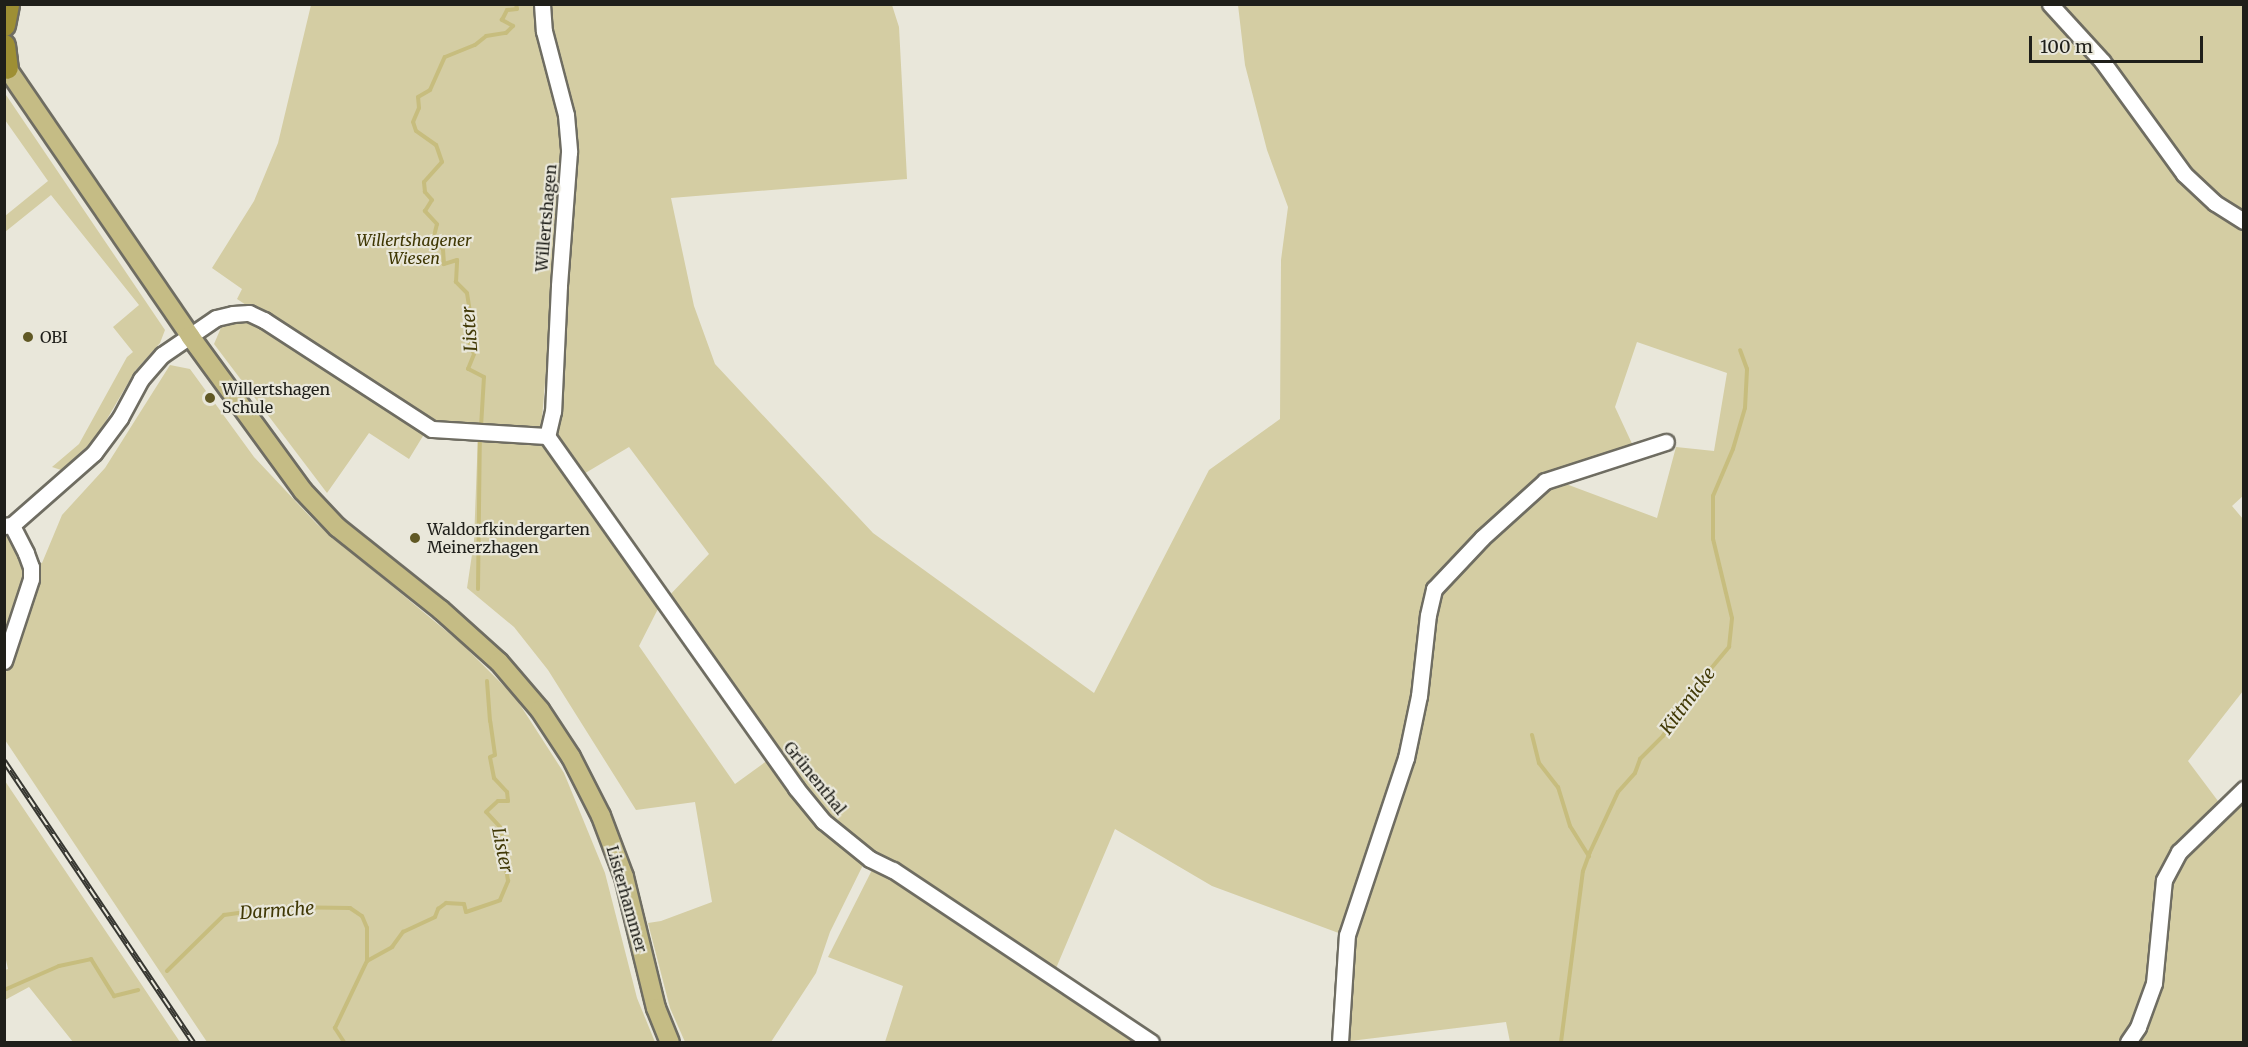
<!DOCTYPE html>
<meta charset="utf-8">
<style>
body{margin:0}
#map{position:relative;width:2248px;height:1047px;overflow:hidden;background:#e9e7da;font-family:Merriweather,serif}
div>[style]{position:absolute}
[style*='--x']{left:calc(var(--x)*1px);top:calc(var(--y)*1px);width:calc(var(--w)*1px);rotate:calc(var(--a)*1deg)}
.green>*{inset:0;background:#d4cda3}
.stream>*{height:4px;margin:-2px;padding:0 2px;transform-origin:2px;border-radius:2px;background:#c7bd7e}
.roads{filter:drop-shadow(2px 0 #6f6d62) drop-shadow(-2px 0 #6f6d62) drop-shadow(0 2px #6f6d62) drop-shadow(0 -2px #6f6d62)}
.minor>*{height:15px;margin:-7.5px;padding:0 7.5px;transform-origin:7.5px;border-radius:7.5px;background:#fff}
.major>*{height:18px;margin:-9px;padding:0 9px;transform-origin:9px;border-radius:9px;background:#c5bc85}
.highway>*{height:21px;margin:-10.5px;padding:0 10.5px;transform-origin:10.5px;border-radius:10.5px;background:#9e8f34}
.rail>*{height:6px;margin-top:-3px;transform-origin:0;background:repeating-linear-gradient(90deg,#e9e7da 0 11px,#373731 0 22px);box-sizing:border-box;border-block:2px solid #373731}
.dots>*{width:16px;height:16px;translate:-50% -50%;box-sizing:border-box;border:3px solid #e9e7da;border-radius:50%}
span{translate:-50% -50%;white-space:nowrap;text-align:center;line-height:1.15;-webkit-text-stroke:4.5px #e9e7da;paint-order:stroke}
.street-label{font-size:16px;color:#1f1f1a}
.park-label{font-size:16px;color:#3f3703;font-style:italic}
.poi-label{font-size:16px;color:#1f1f1a}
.left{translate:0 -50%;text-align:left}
.water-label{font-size:18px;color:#413906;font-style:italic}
.frame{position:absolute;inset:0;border:6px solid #1f1f1a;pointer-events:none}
.scale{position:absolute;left:2029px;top:36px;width:174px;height:27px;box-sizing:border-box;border:3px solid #1f1f1a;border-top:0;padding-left:8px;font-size:18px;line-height:21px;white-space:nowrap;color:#1f1f1a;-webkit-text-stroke:4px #e9e7da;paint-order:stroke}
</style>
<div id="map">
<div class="green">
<div style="clip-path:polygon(311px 5px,892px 5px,899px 27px,907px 179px,671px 198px,694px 306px,715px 364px,873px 533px,1094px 693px,1209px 470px,1280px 419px,1281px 260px,1288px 207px,1267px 150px,1245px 65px,1238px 5px,2041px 5px,2064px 29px,2194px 193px,2243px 223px,2244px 495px,2232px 506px,2243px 519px,2243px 691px,2188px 761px,2221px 805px,2178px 849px,2162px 878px,2152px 982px,2136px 1026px,2125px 1042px,1510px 1042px,1506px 1022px,1342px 1042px,1349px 936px,1409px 760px,1425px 697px,1439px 593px,1452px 573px,1483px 541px,1543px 487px,1558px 481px,1657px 518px,1676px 447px,1714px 451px,1727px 373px,1637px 342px,1615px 407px,1634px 448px,1543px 479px,1484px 529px,1447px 568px,1429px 592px,1416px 696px,1401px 757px,1344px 935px,1212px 886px,1115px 829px,1054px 973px,828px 819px,666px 599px,709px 554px,629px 447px,582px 475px,555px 434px,561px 286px,573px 157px,569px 115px,549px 28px,539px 10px,564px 158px,541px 430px,443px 430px,422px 420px,237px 299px,242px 289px,212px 268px,254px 201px,278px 143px)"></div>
<div style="clip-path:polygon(2052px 5px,2243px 5px,2243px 215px,2216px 198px,2188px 171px)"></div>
<div style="clip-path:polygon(4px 92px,165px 330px,160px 343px,135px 371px,96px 438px,61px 470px,52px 467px,79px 444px,127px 357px,133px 352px,113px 327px,139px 305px,51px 195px,5px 232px,5px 216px,48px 181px,5px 120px)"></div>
<div style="clip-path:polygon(237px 320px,257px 324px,426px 431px,409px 459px,369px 433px,327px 493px,214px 344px,223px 323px)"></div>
<div style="clip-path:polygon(170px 365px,190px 369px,254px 457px,317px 524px,462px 644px,515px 697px,564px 773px,605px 873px,637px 998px,655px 1042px,207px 1042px,5px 740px,5px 676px,35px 578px,34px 562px,42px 563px,62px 515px,105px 468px)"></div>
<div style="clip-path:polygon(478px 435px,545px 439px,662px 601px,639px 646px,735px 784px,768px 760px,865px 861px,830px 932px,816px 973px,771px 1042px,685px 1042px,670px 1008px,648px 923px,661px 921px,712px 902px,695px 802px,636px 810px,548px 670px,514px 627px,467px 588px,474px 541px)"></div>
<div style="clip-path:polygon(5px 533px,8px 534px,23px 556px,26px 580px,5px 647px)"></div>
<div style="clip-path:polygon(5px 781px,180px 1042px,73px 1042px,29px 987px,5px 1000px,5px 970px,8px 969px,4px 951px)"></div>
<div style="clip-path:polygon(2243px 793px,2243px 1042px,2131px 1042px,2139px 1029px,2167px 882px,2181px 855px)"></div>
<div style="clip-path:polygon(873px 868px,889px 876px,1143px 1042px,885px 1042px,903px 986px,828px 957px)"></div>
</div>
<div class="stream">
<div style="--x:481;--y:427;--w:50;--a:-86.6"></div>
<div style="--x:484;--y:377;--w:18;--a:-153"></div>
<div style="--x:468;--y:369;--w:16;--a:-68"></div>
<div style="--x:474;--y:354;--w:11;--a:-112"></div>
<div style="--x:470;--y:344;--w:13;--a:-77"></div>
<div style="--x:473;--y:331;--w:38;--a:-99"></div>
<div style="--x:467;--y:293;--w:16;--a:-135"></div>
<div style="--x:456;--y:282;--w:22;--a:-87"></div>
<div style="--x:457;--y:260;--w:14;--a:163"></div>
<div style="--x:444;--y:264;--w:15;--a:-94"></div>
<div style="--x:443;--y:249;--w:13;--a:-138"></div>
<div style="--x:433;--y:240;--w:16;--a:-76"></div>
<div style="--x:437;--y:224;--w:18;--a:-133"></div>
<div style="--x:425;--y:211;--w:13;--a:-58"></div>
<div style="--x:432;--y:200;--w:11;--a:-131"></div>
<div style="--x:425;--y:192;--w:10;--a:-96"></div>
<div style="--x:424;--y:182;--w:27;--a:-48"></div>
<div style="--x:442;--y:162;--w:18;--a:-109"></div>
<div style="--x:436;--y:145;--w:24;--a:-145"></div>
<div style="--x:416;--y:131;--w:9;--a:-108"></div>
<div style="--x:413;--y:122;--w:15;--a:-67"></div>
<div style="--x:419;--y:108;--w:11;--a:-95"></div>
<div style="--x:418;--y:97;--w:14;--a:-30"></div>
<div style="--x:430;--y:90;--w:36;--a:-66"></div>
<div style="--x:445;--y:57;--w:32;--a:-22"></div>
<div style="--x:475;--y:45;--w:14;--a:-39"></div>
<div style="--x:486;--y:36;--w:20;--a:-9"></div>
<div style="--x:506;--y:33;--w:10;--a:-45"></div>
<div style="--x:513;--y:26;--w:13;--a:-151"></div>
<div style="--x:502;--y:20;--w:11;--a:-63"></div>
<div style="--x:507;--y:10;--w:10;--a:-6"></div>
<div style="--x:517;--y:9;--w:5;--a:-101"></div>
<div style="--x:478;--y:589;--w:154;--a:-89.3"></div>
<div style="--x:1532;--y:735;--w:29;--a:76"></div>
<div style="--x:1539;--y:763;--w:31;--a:52"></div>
<div style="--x:1558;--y:787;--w:41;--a:72.9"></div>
<div style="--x:1570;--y:826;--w:36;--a:58"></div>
<div style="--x:167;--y:971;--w:80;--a:-44.5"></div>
<div style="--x:224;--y:915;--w:57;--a:-8.1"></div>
<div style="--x:280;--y:907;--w:70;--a:0.8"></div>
<div style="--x:350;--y:908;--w:14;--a:34"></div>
<div style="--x:362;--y:916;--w:13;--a:67"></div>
<div style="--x:367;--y:928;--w:33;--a:90"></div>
<div style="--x:4;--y:990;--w:60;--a:-23.6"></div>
<div style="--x:59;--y:966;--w:33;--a:-12"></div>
<div style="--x:91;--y:959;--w:44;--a:58.1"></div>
<div style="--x:114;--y:996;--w:25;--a:-14"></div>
<div style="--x:344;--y:1042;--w:17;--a:-123"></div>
<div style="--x:335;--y:1028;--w:74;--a:-64.5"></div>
<div style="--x:367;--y:961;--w:29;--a:-29"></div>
<div style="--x:392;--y:947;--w:19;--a:-54"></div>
<div style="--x:403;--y:932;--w:35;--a:-25"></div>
<div style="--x:435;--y:917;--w:9;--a:-69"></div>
<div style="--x:438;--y:909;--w:10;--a:-37"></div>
<div style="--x:446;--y:903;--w:18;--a:3"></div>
<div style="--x:464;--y:904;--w:8;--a:76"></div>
<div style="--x:466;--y:912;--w:36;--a:-19"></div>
<div style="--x:500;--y:900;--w:21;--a:-67"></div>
<div style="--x:508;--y:881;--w:31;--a:-99"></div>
<div style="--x:503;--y:850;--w:7;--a:-146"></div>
<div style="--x:497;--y:846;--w:10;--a:-96"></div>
<div style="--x:496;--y:836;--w:8;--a:-23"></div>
<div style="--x:503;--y:833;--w:4;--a:-104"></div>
<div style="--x:502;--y:829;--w:23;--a:-133"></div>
<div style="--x:486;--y:812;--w:16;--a:-43"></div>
<div style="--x:498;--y:801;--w:10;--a:0"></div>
<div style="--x:508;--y:801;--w:9;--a:-96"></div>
<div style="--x:507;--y:792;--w:19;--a:-133"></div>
<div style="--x:494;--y:778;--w:21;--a:-101"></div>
<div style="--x:490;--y:757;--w:5;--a:-22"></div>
<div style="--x:495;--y:755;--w:34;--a:-98"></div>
<div style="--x:490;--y:721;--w:40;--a:-94.3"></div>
<div style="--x:1561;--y:1042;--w:172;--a:-82.7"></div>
<div style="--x:1583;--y:871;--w:20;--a:-70"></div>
<div style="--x:1590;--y:852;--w:66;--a:-65"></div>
<div style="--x:1618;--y:792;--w:25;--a:-48"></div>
<div style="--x:1635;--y:773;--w:15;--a:-70"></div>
<div style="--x:1640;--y:759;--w:33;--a:-45"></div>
<div style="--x:1663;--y:736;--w:39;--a:-60"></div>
<div style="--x:1683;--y:702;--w:72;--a:-50.1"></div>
<div style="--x:1729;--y:647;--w:29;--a:-84"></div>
<div style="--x:1732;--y:618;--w:81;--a:-103.5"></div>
<div style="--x:1713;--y:539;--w:43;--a:-90"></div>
<div style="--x:1713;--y:496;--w:51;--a:-66.9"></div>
<div style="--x:1733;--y:449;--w:43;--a:-73.7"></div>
<div style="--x:1745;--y:408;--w:39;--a:-87"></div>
<div style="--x:1747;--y:369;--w:20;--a:-110"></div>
</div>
<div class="roads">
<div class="minor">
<div style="--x:542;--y:4;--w:27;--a:86"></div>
<div style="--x:544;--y:31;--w:87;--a:75.3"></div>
<div style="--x:566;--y:115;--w:37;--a:85"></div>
<div style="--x:569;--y:152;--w:134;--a:94.3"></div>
<div style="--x:559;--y:286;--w:125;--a:92.7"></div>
<div style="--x:553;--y:411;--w:26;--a:103"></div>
<div style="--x:2050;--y:4;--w:77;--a:47.6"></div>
<div style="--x:2102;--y:61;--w:140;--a:54"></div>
<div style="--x:2184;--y:174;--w:42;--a:43.1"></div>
<div style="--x:2215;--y:203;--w:34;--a:32"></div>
<div style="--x:547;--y:436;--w:431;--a:54.7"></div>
<div style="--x:796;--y:788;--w:43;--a:50.7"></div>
<div style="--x:823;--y:821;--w:60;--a:39"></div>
<div style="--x:870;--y:859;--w:25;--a:26"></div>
<div style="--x:893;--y:870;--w:310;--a:33.7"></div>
<div style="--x:4;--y:526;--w:8;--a:-7"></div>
<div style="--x:12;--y:525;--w:109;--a:-41.3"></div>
<div style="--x:94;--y:453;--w:44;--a:-53.4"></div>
<div style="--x:120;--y:418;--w:44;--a:-61.7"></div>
<div style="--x:141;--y:379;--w:32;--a:-49"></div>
<div style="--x:162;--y:355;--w:65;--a:-34.4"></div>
<div style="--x:216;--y:318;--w:17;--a:-13"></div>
<div style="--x:233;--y:314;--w:16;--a:-4"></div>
<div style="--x:249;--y:313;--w:17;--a:25"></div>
<div style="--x:264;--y:320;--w:200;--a:33"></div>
<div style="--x:432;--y:429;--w:115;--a:3.5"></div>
<div style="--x:4;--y:661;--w:86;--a:-71.8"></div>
<div style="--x:31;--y:579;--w:12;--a:-90"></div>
<div style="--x:31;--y:567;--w:15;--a:-110"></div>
<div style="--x:26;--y:553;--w:31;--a:-117"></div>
<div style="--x:1340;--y:1042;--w:107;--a:-86.3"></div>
<div style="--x:1347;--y:935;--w:187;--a:-71.6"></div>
<div style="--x:1406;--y:758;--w:63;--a:-78.2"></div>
<div style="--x:1419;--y:696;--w:81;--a:-83.7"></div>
<div style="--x:1428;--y:615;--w:27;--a:-77"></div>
<div style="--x:1434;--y:589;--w:70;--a:-46.7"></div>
<div style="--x:1482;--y:538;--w:85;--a:-42.1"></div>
<div style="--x:1545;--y:481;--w:127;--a:-17.9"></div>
<div style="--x:2128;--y:1042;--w:18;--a:-56"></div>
<div style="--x:2138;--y:1027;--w:47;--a:-70"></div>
<div style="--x:2154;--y:983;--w:103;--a:-84.5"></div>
<div style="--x:2164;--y:880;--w:32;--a:-62"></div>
<div style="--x:2179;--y:852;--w:91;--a:-44.1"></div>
</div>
<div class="major">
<div style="--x:4;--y:64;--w:330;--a:55.6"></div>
<div style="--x:190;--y:336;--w:192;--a:53.9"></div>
<div style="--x:303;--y:491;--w:50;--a:46.6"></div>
<div style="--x:337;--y:527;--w:133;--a:38.6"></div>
<div style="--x:441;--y:610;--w:78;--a:41.9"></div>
<div style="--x:499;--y:662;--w:63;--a:49.5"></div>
<div style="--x:540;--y:710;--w:56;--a:56.6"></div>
<div style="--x:571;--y:757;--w:66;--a:63"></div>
<div style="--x:601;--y:816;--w:65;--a:69.3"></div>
<div style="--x:624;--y:877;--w:135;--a:76.3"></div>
<div style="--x:656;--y:1008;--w:37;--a:68"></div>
</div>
<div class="highway">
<div style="--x:4;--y:25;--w:21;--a:-79"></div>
<div style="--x:4;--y:45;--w:23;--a:83"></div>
</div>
</div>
<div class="rail">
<div style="--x:4;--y:761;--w:339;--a:56.1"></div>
</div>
<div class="dots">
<div style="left:28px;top:337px;background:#605824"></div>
<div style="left:210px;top:398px;background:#605824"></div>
<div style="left:415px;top:538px;background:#605824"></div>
</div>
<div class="street-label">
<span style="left:546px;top:218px;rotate:-85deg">Willertshagen</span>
<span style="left:815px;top:778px;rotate:51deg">Grünenthal</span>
<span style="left:627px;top:899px;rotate:74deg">Listerhammer</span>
</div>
<div class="park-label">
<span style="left:414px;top:249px">Willertshagener<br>Wiesen</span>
</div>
<div class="poi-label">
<span class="left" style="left:40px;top:337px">OBI</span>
<span class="left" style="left:222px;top:398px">Willertshagen<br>Schule</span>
<span class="left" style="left:427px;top:538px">Waldorfkindergarten<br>Meinerzhagen</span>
</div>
<div class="water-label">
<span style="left:470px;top:329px;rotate:-94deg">Lister</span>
<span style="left:1688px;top:701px;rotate:-53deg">Kittmicke</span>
<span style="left:502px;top:850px;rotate:79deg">Lister</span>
<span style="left:277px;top:911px;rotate:-4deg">Darmche</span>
</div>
<div class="frame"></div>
<div class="scale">100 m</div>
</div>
